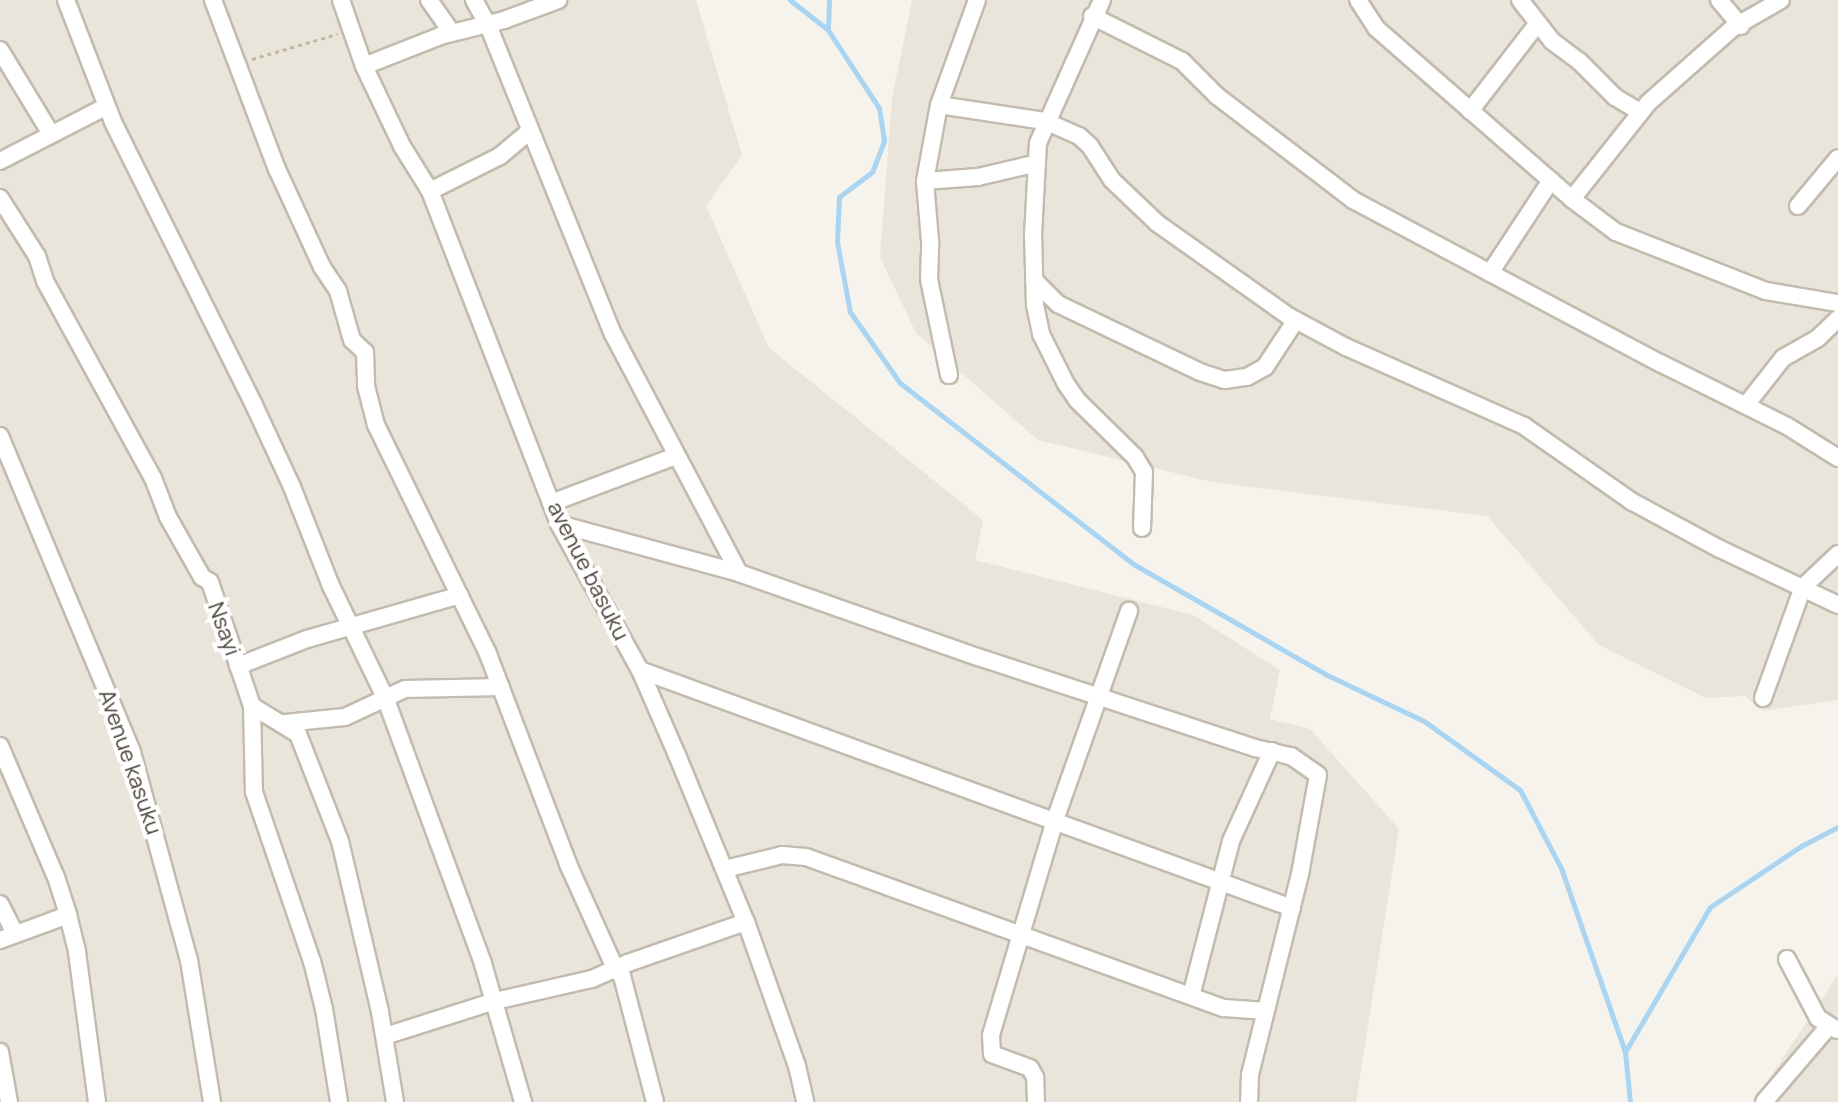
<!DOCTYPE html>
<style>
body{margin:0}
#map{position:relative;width:1838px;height:1102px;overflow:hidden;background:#f6f3ec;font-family:Manrope,sans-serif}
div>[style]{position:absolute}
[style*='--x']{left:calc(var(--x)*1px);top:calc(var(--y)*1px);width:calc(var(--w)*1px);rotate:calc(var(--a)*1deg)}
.residential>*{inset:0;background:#eae5da}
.stream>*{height:5px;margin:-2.5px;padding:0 2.5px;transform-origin:2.5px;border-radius:2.5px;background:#a9d4f2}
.path>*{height:3px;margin-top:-1.5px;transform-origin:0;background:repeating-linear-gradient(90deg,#c4b79f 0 4px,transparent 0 8px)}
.roads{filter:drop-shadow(2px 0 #c2bbae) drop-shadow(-2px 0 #c2bbae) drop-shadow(0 2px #c2bbae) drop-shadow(0 -2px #c2bbae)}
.minor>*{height:16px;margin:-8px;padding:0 8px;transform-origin:8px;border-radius:8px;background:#fff}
span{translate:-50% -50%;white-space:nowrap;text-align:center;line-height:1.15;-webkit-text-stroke:8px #fff;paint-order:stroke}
.street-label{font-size:22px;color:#4b4439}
</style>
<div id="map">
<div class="residential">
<div style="clip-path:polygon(0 0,696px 0,742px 155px,706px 206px,769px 348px,983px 520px,975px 560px,1193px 615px,1280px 670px,1270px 719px,1310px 729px,1399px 829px,1356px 1102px,0 1102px)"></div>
<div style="clip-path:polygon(912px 0,1838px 0,1838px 700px,1762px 711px,1745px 696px,1706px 698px,1599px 645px,1487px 516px,1212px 482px,1038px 440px,916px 333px,880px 257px,892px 98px)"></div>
<div style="clip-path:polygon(1838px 974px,1838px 1102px,1754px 1102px)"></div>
</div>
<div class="stream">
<div style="--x:790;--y:0;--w:47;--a:38.1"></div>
<div style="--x:829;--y:0;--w:30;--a:92"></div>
<div style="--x:828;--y:30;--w:93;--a:56.8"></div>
<div style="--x:879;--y:108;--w:33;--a:81"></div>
<div style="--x:884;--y:141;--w:33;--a:111"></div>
<div style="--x:872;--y:172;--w:41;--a:142.9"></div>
<div style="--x:839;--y:197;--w:45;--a:92.5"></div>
<div style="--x:837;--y:242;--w:71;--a:79.5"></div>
<div style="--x:850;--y:312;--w:87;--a:54.8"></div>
<div style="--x:900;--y:383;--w:297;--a:37.8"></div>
<div style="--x:1135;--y:565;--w:219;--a:29.8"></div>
<div style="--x:1325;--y:674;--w:110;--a:25.4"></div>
<div style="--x:1424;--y:721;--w:118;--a:35.7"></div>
<div style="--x:1520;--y:790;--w:88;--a:62.3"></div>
<div style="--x:1561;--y:868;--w:195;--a:70.8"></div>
<div style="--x:1630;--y:1102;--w:50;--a:-95.7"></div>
<div style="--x:1625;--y:1052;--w:168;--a:-59.6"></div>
<div style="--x:1710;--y:907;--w:110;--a:-33.8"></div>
<div style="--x:1801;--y:846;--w:42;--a:-27.2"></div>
</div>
<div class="path">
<div style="--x:252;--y:59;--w:89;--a:-16.4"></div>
</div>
<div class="roads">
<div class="minor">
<div style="--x:66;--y:0;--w:131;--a:68.9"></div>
<div style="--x:113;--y:122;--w:316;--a:63.5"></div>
<div style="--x:254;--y:405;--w:90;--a:65.1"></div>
<div style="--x:292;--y:487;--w:106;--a:68.5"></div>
<div style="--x:331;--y:586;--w:123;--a:64.1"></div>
<div style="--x:385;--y:697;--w:284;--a:69.8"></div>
<div style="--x:483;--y:964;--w:144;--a:73.8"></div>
<div style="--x:213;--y:0;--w:181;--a:69.3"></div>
<div style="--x:277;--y:169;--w:108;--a:65.3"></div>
<div style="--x:322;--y:267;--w:29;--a:56"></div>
<div style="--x:338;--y:291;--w:51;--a:74.1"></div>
<div style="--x:352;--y:340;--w:18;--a:43"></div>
<div style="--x:365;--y:352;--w:34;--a:88"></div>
<div style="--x:366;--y:386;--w:40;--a:75.6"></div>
<div style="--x:376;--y:425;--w:255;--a:63.9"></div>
<div style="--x:488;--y:654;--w:225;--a:69.1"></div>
<div style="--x:568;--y:864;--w:114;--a:65.7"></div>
<div style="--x:615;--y:968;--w:11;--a:49"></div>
<div style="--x:622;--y:976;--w:130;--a:75.3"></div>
<div style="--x:341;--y:0;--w:70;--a:70.8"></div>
<div style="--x:364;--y:66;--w:89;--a:64.6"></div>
<div style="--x:402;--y:146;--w:53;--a:58.1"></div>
<div style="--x:430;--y:191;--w:357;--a:68.8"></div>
<div style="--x:559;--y:524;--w:167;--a:61"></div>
<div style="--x:640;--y:670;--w:93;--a:66.5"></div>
<div style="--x:677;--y:755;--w:181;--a:67.6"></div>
<div style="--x:746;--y:922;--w:153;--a:70.5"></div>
<div style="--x:797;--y:1066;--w:37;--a:77"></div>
<div style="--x:429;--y:0;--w:39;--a:55"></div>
<div style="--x:474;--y:0;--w:29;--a:61"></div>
<div style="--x:488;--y:25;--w:333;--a:68"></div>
<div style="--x:613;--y:334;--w:270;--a:62.2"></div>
<div style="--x:1102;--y:0;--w:157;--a:114.1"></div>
<div style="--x:1038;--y:143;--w:91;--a:93.1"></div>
<div style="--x:1033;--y:234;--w:71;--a:88.4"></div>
<div style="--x:1035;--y:305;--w:30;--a:78"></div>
<div style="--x:1041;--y:334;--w:56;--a:63.4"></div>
<div style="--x:1066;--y:384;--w:19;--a:55"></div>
<div style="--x:1077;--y:400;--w:81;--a:44.5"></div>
<div style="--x:1135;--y:457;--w:17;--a:59"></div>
<div style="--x:1144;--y:472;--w:56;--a:92"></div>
<div style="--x:1358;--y:0;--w:33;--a:57"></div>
<div style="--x:1376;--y:28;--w:260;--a:41.1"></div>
<div style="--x:1572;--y:199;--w:55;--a:36.9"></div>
<div style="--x:1616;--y:232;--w:161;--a:21.5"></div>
<div style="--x:1766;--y:291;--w:73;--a:9.5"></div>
<div style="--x:1520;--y:0;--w:52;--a:52"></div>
<div style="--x:1552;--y:41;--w:34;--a:37"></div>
<div style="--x:1579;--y:61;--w:51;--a:45"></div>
<div style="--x:1615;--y:97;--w:29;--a:31"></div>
<div style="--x:1719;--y:0;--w:34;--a:50"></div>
<div style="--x:1092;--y:16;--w:101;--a:26.6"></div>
<div style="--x:1182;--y:61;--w:49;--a:45"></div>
<div style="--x:1217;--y:96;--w:171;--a:37.4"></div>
<div style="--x:1353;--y:200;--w:348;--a:28"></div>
<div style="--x:1660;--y:363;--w:142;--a:26.4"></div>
<div style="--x:1787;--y:426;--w:60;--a:32.1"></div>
<div style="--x:0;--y:50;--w:98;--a:58.7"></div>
<div style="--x:364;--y:66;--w:82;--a:-21.5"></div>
<div style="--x:440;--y:36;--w:66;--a:-14"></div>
<div style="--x:504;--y:20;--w:58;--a:-20.3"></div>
<div style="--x:939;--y:105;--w:107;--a:8.6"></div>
<div style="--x:1045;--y:121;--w:37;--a:24"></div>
<div style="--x:1079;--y:136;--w:15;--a:42"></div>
<div style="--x:1090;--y:146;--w:40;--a:57.1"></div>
<div style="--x:1112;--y:180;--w:62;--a:43.7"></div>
<div style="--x:1157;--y:223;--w:163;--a:35.3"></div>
<div style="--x:1290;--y:317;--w:64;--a:28.2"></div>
<div style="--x:1346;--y:347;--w:195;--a:23.9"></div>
<div style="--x:1524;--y:426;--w:131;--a:35"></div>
<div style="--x:1631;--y:501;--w:99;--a:28.4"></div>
<div style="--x:1718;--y:548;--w:133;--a:25.4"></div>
<div style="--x:1470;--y:111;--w:111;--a:-52.3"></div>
<div style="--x:0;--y:161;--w:120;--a:-27.2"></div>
<div style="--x:925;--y:181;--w:53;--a:-4.3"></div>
<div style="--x:978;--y:177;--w:57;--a:-13.1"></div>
<div style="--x:430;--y:191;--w:78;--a:-26.6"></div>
<div style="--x:500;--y:156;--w:39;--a:-40"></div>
<div style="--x:0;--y:198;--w:69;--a:57.5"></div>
<div style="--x:37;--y:256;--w:26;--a:72"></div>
<div style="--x:45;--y:281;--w:225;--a:61.3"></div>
<div style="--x:153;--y:478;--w:42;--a:69"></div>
<div style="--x:168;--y:517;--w:69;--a:60.5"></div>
<div style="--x:202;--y:577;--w:9;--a:32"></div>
<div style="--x:210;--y:582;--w:131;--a:71.3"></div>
<div style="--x:252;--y:706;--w:86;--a:88.7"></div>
<div style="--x:254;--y:792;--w:179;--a:71.1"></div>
<div style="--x:312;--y:961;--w:49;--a:76"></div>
<div style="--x:324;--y:1009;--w:94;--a:80.8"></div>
<div style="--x:1572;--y:199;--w:122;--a:-51.6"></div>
<div style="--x:1648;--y:103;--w:115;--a:-41.5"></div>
<div style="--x:1734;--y:27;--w:54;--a:-29.9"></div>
<div style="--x:1798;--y:206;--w:62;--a:-50.2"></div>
<div style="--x:1490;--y:273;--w:111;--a:-56.7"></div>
<div style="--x:1034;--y:280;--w:34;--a:45"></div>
<div style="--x:1058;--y:304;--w:157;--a:25.6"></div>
<div style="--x:1200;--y:372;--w:26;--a:18"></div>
<div style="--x:1225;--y:380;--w:22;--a:-8"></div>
<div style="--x:1247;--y:377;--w:21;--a:-29"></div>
<div style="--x:1265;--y:367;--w:56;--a:-56.6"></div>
<div style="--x:949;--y:375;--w:98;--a:-101.8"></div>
<div style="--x:929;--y:279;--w:38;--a:-88"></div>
<div style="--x:930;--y:241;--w:60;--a:-94.8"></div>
<div style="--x:925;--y:181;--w:77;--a:-79.6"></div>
<div style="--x:939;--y:105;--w:112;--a:-70.1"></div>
<div style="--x:1746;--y:405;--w:60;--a:-51.8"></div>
<div style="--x:1783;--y:358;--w:40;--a:-29.7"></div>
<div style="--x:1818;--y:338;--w:28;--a:-44"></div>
<div style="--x:0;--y:436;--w:342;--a:67.3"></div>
<div style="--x:132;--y:752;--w:216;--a:74.7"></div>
<div style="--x:189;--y:960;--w:144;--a:80.8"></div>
<div style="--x:551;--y:503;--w:134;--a:-20.6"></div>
<div style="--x:559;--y:524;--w:187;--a:15.2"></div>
<div style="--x:739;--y:573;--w:253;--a:19.4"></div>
<div style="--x:978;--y:657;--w:292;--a:18.2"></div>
<div style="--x:1255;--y:748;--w:37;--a:13"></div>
<div style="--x:1291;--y:756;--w:33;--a:35"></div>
<div style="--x:1318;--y:775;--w:101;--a:100.3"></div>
<div style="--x:1300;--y:874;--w:207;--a:104"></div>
<div style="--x:1250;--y:1075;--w:27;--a:92"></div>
<div style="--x:238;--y:666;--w:74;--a:-21.4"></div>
<div style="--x:307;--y:639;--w:159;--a:-16"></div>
<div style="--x:640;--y:670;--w:694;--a:20.05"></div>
<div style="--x:1763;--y:698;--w:118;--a:-70.2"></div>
<div style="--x:1803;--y:587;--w:48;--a:-43.3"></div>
<div style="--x:252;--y:706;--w:54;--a:31.3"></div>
<div style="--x:298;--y:734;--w:115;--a:68.6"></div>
<div style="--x:340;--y:841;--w:176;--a:76.8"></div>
<div style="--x:380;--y:1012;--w:91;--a:80.5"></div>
<div style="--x:285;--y:723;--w:60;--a:-5.7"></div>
<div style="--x:345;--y:717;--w:66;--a:-25"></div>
<div style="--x:405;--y:689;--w:96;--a:-1.2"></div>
<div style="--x:0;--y:746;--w:142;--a:66.9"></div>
<div style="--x:56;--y:877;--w:40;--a:72"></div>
<div style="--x:68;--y:915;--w:38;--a:76"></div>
<div style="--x:77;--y:952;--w:151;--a:82.4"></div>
<div style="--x:725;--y:869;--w:59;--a:-13.8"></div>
<div style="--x:782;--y:855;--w:24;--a:5"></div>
<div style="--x:806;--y:857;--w:444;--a:19.9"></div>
<div style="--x:1224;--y:1008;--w:42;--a:4.1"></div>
<div style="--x:0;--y:904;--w:33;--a:63"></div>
<div style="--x:0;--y:940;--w:72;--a:-20.2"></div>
<div style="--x:1787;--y:959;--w:67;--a:62.3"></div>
<div style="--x:1818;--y:1018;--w:22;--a:32"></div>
<div style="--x:1191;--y:996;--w:160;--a:-75.5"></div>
<div style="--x:1231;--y:841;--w:99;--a:-65.5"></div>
<div style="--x:385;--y:1036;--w:115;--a:-17.7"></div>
<div style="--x:495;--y:1001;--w:99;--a:-12.8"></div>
<div style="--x:592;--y:979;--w:39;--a:-24"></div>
<div style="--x:628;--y:963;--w:125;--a:-19.2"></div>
<div style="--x:0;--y:1052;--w:51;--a:79.8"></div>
<div style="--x:1036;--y:1102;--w:25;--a:-92"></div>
<div style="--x:1035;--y:1077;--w:10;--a:-119"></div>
<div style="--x:1030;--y:1068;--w:40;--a:-159.8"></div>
<div style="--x:992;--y:1054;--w:19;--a:-93"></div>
<div style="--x:991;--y:1035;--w:224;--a:-73.4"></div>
<div style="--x:1055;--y:820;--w:222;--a:-70.5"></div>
<div style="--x:1764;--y:1102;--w:100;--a:-49.5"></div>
</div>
</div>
<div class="street-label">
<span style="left:588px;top:571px;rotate:63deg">avenue basuku</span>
<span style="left:224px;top:629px;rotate:70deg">Nsayi</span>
<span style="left:130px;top:762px;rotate:71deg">Avenue kasuku</span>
</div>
</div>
